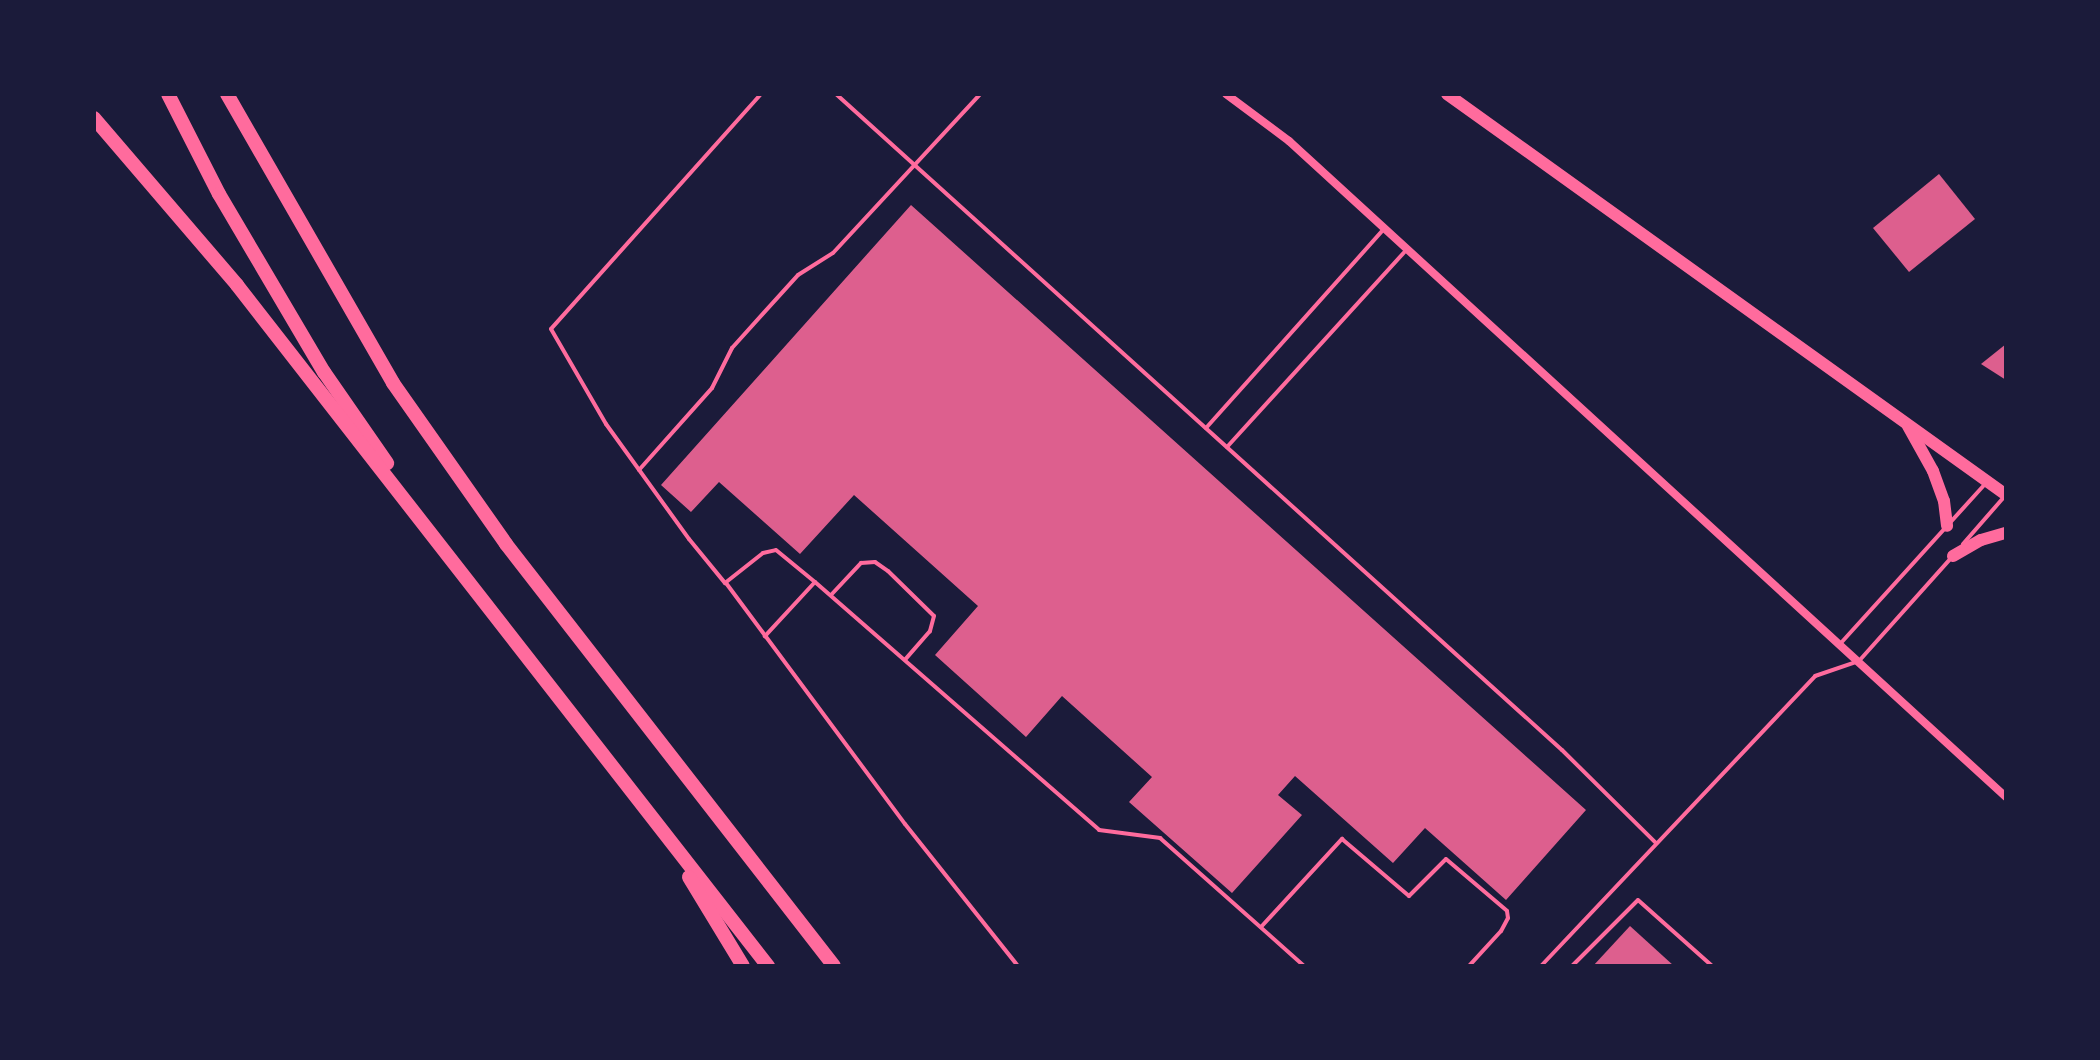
<!DOCTYPE html>
<style>
body{margin:0}
#map{position:relative;width:2100px;height:1060px;overflow:hidden;background:#1b1b3a;font-family:"Varela Round",sans-serif}
div>[style]{position:absolute}
[style*='--x']{left:calc(var(--x)*1px);top:calc(var(--y)*1px);width:calc(var(--w)*1px);rotate:calc(var(--a)*1deg)}
.building>*{inset:0;background:#dd5f8e}
.service>*{height:4px;margin:-2px;padding:0 2px;transform-origin:2px;border-radius:2px;background:#ff6b9d}
.minor>*{height:8px;margin:-4px;padding:0 4px;transform-origin:4px;border-radius:4px;background:#ff6b9d}
.trunk>*{height:12px;margin:-6px;padding:0 6px;transform-origin:6px;border-radius:6px;background:#ff6b9d}
.motorway>*{height:14px;margin:-7px;padding:0 7px;transform-origin:7px;border-radius:7px;background:#ff6b9d}
span{translate:-50% -50%;white-space:nowrap;text-align:center;line-height:1.15;-webkit-text-stroke:6px #1b1b3a;paint-order:stroke}
.frame{position:absolute;inset:0;border:96px solid #1b1b3a;pointer-events:none}
</style>
<div id="map">
<div class="building">
<div style="clip-path:polygon(1939px 174px,1975px 219px,1909px 272px,1873px 228px)"></div>
<div style="clip-path:polygon(911px 205px,1586px 810px,1506px 900px,1425px 828px,1393px 863px,1295px 776px,1278px 795px,1302px 815px,1232px 893px,1129px 802px,1152px 777px,1062px 696px,1026px 737px,935px 655px,978px 606px,854px 495px,800px 554px,719px 482px,691px 512px,661px 485px)"></div>
<div style="clip-path:polygon(2006px 344px,2006px 380px,1981px 364px)"></div>
<div style="clip-path:polygon(1630px 926px,1674px 966px,1593px 966px)"></div>
</div>
<div class="service">
<div style="--x:761;--y:94;--w:315;--a:131.8"></div>
<div style="--x:551;--y:329;--w:110;--a:59.9"></div>
<div style="--x:606;--y:424;--w:142;--a:54.2"></div>
<div style="--x:689;--y:539;--w:57;--a:50.7"></div>
<div style="--x:725;--y:583;--w:48;--a:-38.3"></div>
<div style="--x:763;--y:553;--w:13;--a:-13"></div>
<div style="--x:776;--y:550;--w:50;--a:39.4"></div>
<div style="--x:815;--y:582;--w:74;--a:132.8"></div>
<div style="--x:836;--y:94;--w:978;--a:42.1"></div>
<div style="--x:1562;--y:750;--w:132;--a:44.7"></div>
<div style="--x:1206;--y:428;--w:267;--a:-48.2"></div>
<div style="--x:1227;--y:447;--w:266;--a:-47.7"></div>
<div style="--x:639;--y:470;--w:110;--a:-48.3"></div>
<div style="--x:712;--y:388;--w:45;--a:-63.4"></div>
<div style="--x:732;--y:348;--w:98;--a:-47.9"></div>
<div style="--x:798;--y:275;--w:41;--a:-32.2"></div>
<div style="--x:833;--y:253;--w:217;--a:-47.2"></div>
<div style="--x:1963;--y:544;--w:62;--a:-48.9"></div>
<div style="--x:815;--y:582;--w:377;--a:41.1"></div>
<div style="--x:1099;--y:830;--w:62;--a:7.5"></div>
<div style="--x:1160;--y:838;--w:193;--a:41.6"></div>
<div style="--x:726;--y:583;--w:300;--a:53.4"></div>
<div style="--x:905;--y:824;--w:181;--a:51.5"></div>
<div style="--x:831;--y:595;--w:44;--a:-46.8"></div>
<div style="--x:861;--y:563;--w:14;--a:-4"></div>
<div style="--x:875;--y:562;--w:16;--a:35"></div>
<div style="--x:888;--y:571;--w:64;--a:44.4"></div>
<div style="--x:934;--y:616;--w:16;--a:105"></div>
<div style="--x:930;--y:631;--w:38;--a:131"></div>
<div style="--x:1840;--y:644;--w:217;--a:-47.8"></div>
<div style="--x:1261;--y:927;--w:120;--a:-47.4"></div>
<div style="--x:1342;--y:839;--w:88;--a:40.4"></div>
<div style="--x:1409;--y:896;--w:52;--a:-45"></div>
<div style="--x:1446;--y:859;--w:80;--a:40.4"></div>
<div style="--x:1507;--y:911;--w:7;--a:82"></div>
<div style="--x:1508;--y:918;--w:15;--a:118"></div>
<div style="--x:1501;--y:931;--w:47;--a:132.4"></div>
<div style="--x:1541;--y:966;--w:399;--a:-46.6"></div>
<div style="--x:1815;--y:676;--w:46;--a:-18.8"></div>
<div style="--x:1859;--y:661;--w:140;--a:-48.2"></div>
<div style="--x:1572;--y:966;--w:93;--a:-45"></div>
<div style="--x:1638;--y:900;--w:99;--a:41.7"></div>
</div>
<div class="minor">
<div style="--x:1226;--y:94;--w:79;--a:36.7"></div>
<div style="--x:1289;--y:141;--w:972;--a:42.46"></div>
</div>
<div class="trunk">
<div style="--x:1447;--y:94;--w:688;--a:35.65"></div>
<div style="--x:1908;--y:426;--w:51;--a:60.9"></div>
<div style="--x:1933;--y:471;--w:32;--a:70"></div>
<div style="--x:1944;--y:501;--w:25;--a:83"></div>
<div style="--x:1953;--y:556;--w:32;--a:-30"></div>
<div style="--x:1981;--y:540;--w:26;--a:-16"></div>
</div>
<div class="motorway">
<div style="--x:168;--y:94;--w:112;--a:63"></div>
<div style="--x:219;--y:194;--w:207;--a:59.5"></div>
<div style="--x:324;--y:372;--w:111;--a:55.3"></div>
<div style="--x:227;--y:94;--w:333;--a:60.1"></div>
<div style="--x:393;--y:383;--w:197;--a:54.9"></div>
<div style="--x:506;--y:544;--w:534;--a:52.14"></div>
<div style="--x:94;--y:118;--w:220;--a:49.4"></div>
<div style="--x:237;--y:285;--w:864;--a:52.06"></div>
<div style="--x:689;--y:877;--w:104;--a:58.8"></div>
</div>
<div class="frame"></div>
</div>
